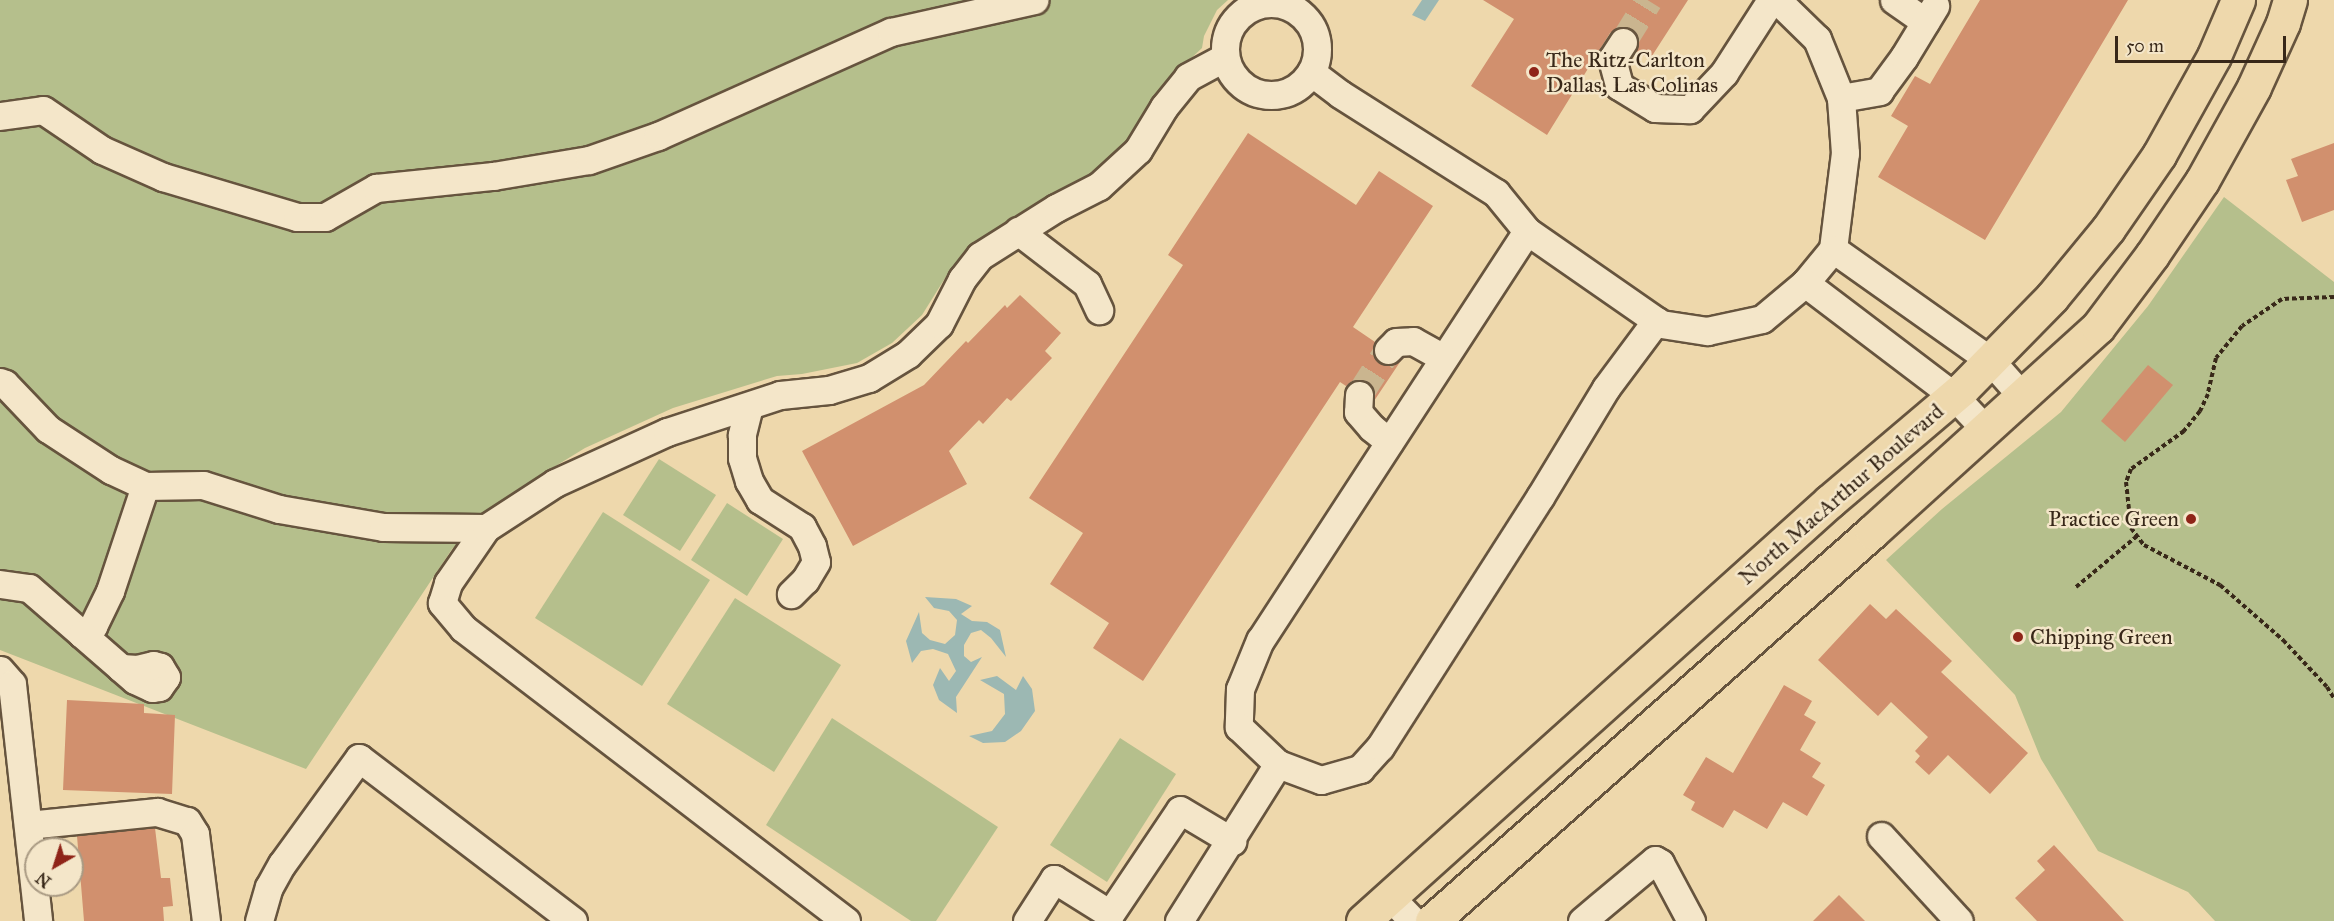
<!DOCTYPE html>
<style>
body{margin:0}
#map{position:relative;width:2334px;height:921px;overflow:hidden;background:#eed8ac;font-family:"IM FELL Great Primer",serif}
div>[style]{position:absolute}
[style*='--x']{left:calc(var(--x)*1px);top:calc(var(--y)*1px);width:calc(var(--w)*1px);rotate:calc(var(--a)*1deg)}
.green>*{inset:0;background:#b5bf8c}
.water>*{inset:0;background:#9cb8b3}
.building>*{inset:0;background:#d1906e}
.minor-tunnel>*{height:27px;margin-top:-13.5px;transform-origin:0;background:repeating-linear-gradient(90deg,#cab58f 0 27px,transparent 0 41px)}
.path>*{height:4px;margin-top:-2px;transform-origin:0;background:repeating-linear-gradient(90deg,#382819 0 4.5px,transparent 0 7.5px)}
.roads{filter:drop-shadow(2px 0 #66543e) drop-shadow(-2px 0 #66543e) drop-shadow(0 2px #66543e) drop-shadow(0 -2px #66543e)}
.minor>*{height:27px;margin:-13.5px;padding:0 13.5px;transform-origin:13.5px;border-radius:13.5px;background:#f4e6c9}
.minor>.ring{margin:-13.5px;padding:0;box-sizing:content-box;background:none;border:27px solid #f4e6c9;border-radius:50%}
.major>*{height:33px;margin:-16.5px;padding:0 16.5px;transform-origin:16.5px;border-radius:16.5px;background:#eed8ac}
.dots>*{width:16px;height:16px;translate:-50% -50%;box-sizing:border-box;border:3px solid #f4e6c9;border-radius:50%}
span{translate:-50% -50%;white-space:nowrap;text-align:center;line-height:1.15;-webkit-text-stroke:5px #f4e6c9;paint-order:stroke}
.poi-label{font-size:22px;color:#382819}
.left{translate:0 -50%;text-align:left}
.right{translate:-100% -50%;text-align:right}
.street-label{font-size:22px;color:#382819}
.north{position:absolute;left:24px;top:837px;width:60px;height:60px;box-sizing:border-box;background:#f4e6c9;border:2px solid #a99a83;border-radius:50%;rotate:219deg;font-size:16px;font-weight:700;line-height:24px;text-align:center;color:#382819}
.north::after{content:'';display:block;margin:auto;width:21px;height:27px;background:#8f2418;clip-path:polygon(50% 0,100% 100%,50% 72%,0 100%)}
.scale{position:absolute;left:2115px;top:36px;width:171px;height:27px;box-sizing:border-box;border:3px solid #382819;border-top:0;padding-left:8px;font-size:18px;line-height:21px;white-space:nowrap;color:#382819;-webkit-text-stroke:4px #f4e6c9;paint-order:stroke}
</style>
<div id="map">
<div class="green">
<div style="clip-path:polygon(0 0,1228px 0,1217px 10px,1204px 36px,1202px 48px,1184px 65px,1133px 150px,977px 248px,947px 275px,922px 315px,892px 343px,857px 363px,802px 374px,777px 376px,673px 408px,585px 448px,510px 494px,452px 549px,306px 769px,0 650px)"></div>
<div style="clip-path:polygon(2224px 197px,2334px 282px,2334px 921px,2215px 921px,2188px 892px,2098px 851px,2041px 759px,2015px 695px,1886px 560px,1942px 509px,2061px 412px,2148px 306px)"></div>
<div style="clip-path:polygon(659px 459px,716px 495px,680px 551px,623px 515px)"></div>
<div style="clip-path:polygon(727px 503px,783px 539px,747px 596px,691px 560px)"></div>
<div style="clip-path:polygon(603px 512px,710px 580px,642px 686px,535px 618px)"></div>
<div style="clip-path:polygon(735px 598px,841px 665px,774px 772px,667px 704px)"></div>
<div style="clip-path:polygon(832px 718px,998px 827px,936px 921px,911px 921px,766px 825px)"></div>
<div style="clip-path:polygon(1120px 738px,1176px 774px,1107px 882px,1050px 845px)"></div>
</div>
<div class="water">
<div style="clip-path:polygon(1422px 0,1439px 0,1425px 21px,1412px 15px)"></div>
<div style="clip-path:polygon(925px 597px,956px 599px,972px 606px,961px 614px,972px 621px,987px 622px,1000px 630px,1006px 657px,991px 638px,981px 630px,971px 633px,964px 645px,964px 656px,971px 662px,982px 657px,956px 697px,957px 713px,939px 700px,933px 685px,940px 668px,949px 681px,956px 671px,948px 654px,933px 649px,921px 651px,912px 663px,906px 641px,919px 612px,922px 633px,930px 640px,945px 644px,955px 635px,957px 620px,949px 611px,934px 608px)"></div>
<div style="clip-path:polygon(997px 676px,1016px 690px,1023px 676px,1032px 689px,1035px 711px,1021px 731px,1005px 742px,983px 743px,969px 736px,992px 731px,1005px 714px,1004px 694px,980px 680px)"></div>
</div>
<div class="building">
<div style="clip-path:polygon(1483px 0,1688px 0,1650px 59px,1636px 51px,1639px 42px,1632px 29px,1623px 26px,1610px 33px,1547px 135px,1471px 86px,1514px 19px)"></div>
<div style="clip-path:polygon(1980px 0,2128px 0,1985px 240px,1878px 177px,1908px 126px,1891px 116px,1915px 76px,1930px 84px)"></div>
<div style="clip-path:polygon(1248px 133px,1356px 205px,1379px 171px,1433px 206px,1353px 327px,1375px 342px,1373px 353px,1377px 362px,1391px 365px,1402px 359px,1374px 401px,1373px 388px,1367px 382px,1352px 381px,1346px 386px,1340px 382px,1143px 681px,1093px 648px,1109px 623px,1050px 584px,1083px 533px,1029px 498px,1183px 265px,1168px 255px)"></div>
<div style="clip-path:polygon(2334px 143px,2334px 210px,2302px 222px,2286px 180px,2298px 176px,2291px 159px)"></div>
<div style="clip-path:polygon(1020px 295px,1061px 333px,1045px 351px,1052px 358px,1011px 401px,1007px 398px,983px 424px,979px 420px,949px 451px,967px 484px,853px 546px,802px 451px,924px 385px,966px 341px,968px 343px,1005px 305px,1007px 308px)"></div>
<div style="clip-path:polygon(2148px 365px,2173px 385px,2125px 442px,2101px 421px)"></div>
<div style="clip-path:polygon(1870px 604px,1886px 619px,1896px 609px,1952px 661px,1941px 672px,2028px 753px,1990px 794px,1948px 755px,1929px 775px,1915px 762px,1920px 756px,1915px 751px,1928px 737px,1891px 702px,1878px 716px,1818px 660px)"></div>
<div style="clip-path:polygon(1784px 685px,1812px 701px,1804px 715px,1816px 722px,1800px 750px,1821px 763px,1812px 777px,1825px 785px,1807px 816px,1783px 802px,1767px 829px,1734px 810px,1723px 828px,1691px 810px,1695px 802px,1683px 795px,1706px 757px,1733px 773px)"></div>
<div style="clip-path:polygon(67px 700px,144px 704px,144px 713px,175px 715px,172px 794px,63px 790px)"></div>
<div style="clip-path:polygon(155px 828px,161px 878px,170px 878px,173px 906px,163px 907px,164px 921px,84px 921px,77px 836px)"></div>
<div style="clip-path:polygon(2054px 845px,2124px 921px,2037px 921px,2015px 898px,2045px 870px,2037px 861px)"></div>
<div style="clip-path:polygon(1839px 895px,1865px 921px,1813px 921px)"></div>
</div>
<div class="minor-tunnel">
<div style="--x:1623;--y:42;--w:49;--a:-58.2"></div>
<div style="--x:1359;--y:395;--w:54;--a:-57.2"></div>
</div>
<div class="path">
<div style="--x:2334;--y:297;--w:52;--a:177.8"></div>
<div style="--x:2282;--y:299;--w:48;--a:146"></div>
<div style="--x:2242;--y:326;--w:41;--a:129.1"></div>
<div style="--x:2216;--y:358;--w:37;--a:103"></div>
<div style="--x:2208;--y:394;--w:19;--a:115"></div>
<div style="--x:2200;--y:411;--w:26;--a:129"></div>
<div style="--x:2184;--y:431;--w:65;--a:144.4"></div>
<div style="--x:2131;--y:469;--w:14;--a:111"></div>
<div style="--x:2126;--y:482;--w:46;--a:83.8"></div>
<div style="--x:2131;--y:528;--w:21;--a:53"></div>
<div style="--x:2144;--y:545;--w:86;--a:27.8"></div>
<div style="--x:2220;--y:585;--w:84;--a:41.1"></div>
<div style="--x:2283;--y:640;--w:64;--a:46.9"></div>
<div style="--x:2327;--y:687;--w:13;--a:58"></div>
<div style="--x:2076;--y:587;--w:80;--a:-39.9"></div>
</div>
<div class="roads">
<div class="minor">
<div style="--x:1894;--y:0;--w:38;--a:35"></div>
<div class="ring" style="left:1225px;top:3px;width:65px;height:65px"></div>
<div style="--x:1623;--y:42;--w:20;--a:123"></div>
<div style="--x:1612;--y:59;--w:28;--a:75"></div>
<div style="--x:1619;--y:86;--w:42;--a:31.4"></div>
<div style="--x:1655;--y:108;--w:35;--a:2"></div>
<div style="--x:1690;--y:109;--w:50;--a:-46.6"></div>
<div style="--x:1724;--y:73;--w:87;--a:-57.2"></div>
<div style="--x:1311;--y:72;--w:36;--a:37"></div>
<div style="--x:1340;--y:94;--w:185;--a:32.4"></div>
<div style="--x:1496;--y:193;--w:49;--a:50.8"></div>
<div style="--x:1527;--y:231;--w:163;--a:34.8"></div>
<div style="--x:1661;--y:324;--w:47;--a:8.7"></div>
<div style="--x:1707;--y:331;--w:56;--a:-12.3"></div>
<div style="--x:1762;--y:319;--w:56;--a:-39.9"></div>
<div style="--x:1805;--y:283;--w:44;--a:-50.5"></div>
<div style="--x:1833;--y:249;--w:97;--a:-82.9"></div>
<div style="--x:1845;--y:153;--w:55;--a:-94.2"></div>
<div style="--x:1841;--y:98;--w:64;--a:-112.1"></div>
<div style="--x:1817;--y:39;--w:56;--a:-135.7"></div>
<div style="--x:1841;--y:98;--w:39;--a:-10"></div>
<div style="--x:1879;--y:91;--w:42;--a:-53.7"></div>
<div style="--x:1904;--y:57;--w:60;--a:-58.7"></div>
<div style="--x:0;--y:116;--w:43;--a:-7.9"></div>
<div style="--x:43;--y:110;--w:71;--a:34.1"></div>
<div style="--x:102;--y:150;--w:67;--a:23.9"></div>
<div style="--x:163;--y:177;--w:140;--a:16.6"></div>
<div style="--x:297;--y:217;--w:28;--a:0"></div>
<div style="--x:325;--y:217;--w:59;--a:-29.6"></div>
<div style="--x:376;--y:188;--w:118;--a:-5.9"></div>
<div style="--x:493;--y:176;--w:97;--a:-9.5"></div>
<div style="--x:589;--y:160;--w:73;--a:-19.2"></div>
<div style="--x:658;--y:136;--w:255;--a:-24.1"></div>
<div style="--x:891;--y:32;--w:147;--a:-12.6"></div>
<div style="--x:1018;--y:231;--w:87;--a:37.5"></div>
<div style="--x:1087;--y:284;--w:29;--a:65"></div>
<div style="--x:1527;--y:231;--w:488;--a:123.1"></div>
<div style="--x:1260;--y:640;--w:53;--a:112.2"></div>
<div style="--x:1240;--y:689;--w:38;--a:92"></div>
<div style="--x:1239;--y:727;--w:54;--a:43.5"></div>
<div style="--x:1278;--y:764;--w:46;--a:20.4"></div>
<div style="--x:1321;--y:780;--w:41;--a:-15.8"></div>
<div style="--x:1360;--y:769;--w:30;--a:-48"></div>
<div style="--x:1380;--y:747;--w:297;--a:-57.4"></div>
<div style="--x:1540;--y:497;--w:127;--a:-58.8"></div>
<div style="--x:1606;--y:388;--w:84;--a:-53.3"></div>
<div style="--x:1833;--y:249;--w:192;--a:35.3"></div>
<div style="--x:1990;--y:360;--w:48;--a:48.4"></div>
<div style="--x:1805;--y:283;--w:187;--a:37.2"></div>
<div style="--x:1954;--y:396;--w:45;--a:46.8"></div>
<div style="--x:1388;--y:350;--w:11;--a:-45"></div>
<div style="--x:1396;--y:342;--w:17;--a:-3"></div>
<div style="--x:1413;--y:341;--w:35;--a:29"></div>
<div style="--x:0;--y:382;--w:5;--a:22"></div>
<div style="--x:5;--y:384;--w:62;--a:46.3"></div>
<div style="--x:48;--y:429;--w:75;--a:33.1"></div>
<div style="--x:111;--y:470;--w:38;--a:25"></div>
<div style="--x:145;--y:486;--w:58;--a:-1"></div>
<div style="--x:203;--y:485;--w:80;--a:17.5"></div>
<div style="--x:279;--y:509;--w:106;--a:9.8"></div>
<div style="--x:383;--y:527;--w:103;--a:0.6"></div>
<div style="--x:1359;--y:395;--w:17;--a:93"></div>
<div style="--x:1358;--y:412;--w:21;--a:49"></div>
<div style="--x:1372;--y:428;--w:22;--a:39"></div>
<div style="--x:749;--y:406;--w:30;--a:104"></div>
<div style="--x:742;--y:435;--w:23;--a:90"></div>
<div style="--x:742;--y:458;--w:24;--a:73"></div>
<div style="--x:749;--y:481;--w:22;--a:60"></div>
<div style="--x:760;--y:500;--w:50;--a:32.7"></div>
<div style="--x:802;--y:527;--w:21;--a:62"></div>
<div style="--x:812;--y:546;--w:16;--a:76"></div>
<div style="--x:816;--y:562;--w:21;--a:121"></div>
<div style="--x:805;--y:580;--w:20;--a:135"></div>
<div style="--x:0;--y:584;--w:29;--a:8"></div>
<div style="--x:29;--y:588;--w:70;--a:41"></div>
<div style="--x:82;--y:634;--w:14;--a:-36"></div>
<div style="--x:93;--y:626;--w:39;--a:-64"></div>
<div style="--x:110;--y:591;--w:111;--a:-71.6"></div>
<div style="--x:82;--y:634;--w:52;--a:41.1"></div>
<div style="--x:121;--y:668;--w:18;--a:41"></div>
<div style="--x:135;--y:680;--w:19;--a:25"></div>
<div style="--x:152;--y:688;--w:7;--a:-8"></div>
<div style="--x:159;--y:687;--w:12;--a:-55"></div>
<div style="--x:166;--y:677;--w:12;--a:-121"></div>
<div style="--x:160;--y:667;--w:7;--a:-164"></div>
<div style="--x:153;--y:665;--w:16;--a:166"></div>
<div style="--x:137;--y:669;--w:16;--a:-176"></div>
<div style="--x:0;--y:670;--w:18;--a:49"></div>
<div style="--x:12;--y:684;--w:238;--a:83.7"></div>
<div style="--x:28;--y:825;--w:130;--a:-5.8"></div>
<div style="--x:157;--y:812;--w:31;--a:17"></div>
<div style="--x:187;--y:821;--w:15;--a:58"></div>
<div style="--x:195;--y:834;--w:88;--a:82.8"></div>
<div style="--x:1881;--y:836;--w:115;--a:47.5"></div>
<div style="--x:1390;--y:897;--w:33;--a:46"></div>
<div style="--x:259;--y:921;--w:35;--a:-74"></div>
<div style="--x:269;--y:887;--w:26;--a:-61"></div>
<div style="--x:282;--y:864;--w:131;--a:-54"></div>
<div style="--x:359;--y:758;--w:269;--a:37.3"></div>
<div style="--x:846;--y:921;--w:482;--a:-142.6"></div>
<div style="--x:463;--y:628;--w:33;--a:-130"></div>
<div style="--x:442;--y:603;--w:21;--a:-73"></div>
<div style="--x:448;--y:583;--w:67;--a:-55.4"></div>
<div style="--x:486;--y:528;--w:82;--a:-33.1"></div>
<div style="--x:555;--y:483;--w:123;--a:-24.5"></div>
<div style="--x:667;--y:432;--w:119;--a:-18.1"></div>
<div style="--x:780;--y:395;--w:49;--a:-5.8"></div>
<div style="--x:829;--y:390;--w:42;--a:-16.7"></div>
<div style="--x:869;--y:378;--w:46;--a:-31.6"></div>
<div style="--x:908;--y:354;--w:43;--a:-44.1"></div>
<div style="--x:939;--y:324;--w:51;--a:-62.9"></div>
<div style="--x:962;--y:279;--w:29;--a:-52"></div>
<div style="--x:980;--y:256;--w:90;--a:-32.3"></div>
<div style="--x:1056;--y:208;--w:48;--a:-27.1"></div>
<div style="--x:1099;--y:186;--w:53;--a:-42.7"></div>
<div style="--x:1138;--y:150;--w:50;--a:-58.8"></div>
<div style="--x:1164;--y:107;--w:38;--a:-51"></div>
<div style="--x:1188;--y:77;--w:42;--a:-28.4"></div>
<div style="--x:1027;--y:921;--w:50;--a:-57.3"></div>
<div style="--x:1054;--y:879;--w:66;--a:32"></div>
<div style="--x:1110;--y:914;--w:125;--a:-56.1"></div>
<div style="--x:1180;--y:810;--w:61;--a:30.8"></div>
<div style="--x:1179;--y:921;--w:186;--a:-57.8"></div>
<div style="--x:1582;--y:921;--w:95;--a:-39.9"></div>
<div style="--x:1655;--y:860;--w:6;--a:31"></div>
<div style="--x:1660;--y:863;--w:66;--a:61.9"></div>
</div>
<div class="major">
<div style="--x:1363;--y:921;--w:628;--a:-41.97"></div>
<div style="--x:1830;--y:501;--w:173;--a:-40.3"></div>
<div style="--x:1962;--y:389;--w:129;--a:-45.6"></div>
<div style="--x:2052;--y:297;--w:88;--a:-50.5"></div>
<div style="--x:2108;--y:229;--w:90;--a:-55.4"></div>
<div style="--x:2159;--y:155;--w:113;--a:-60.9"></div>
<div style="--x:2214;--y:56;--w:61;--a:-66.8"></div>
<div style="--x:1432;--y:921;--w:587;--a:-41.48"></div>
<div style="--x:1872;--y:532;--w:305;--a:-42.2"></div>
<div style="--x:2098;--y:327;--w:90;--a:-53.1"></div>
<div style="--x:2152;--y:255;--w:89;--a:-56"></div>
<div style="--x:2202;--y:181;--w:107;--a:-61"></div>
<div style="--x:2254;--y:87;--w:70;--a:-65.6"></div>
<div style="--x:2283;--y:23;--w:24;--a:-73"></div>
</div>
</div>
<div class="dots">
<div style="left:1534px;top:72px;background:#8f2418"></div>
<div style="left:2191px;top:519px;background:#8f2418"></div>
<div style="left:2018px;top:637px;background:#8f2418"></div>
</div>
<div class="poi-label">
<span class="left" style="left:1546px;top:72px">The Ritz-Carlton<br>Dallas, Las Colinas</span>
<span class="right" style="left:2179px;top:519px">Practice Green</span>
<span class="left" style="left:2030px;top:637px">Chipping Green</span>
</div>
<div class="street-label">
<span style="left:1841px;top:494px;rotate:-41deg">North MacArthur Boulevard</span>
</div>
<div class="north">N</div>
<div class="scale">50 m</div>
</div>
